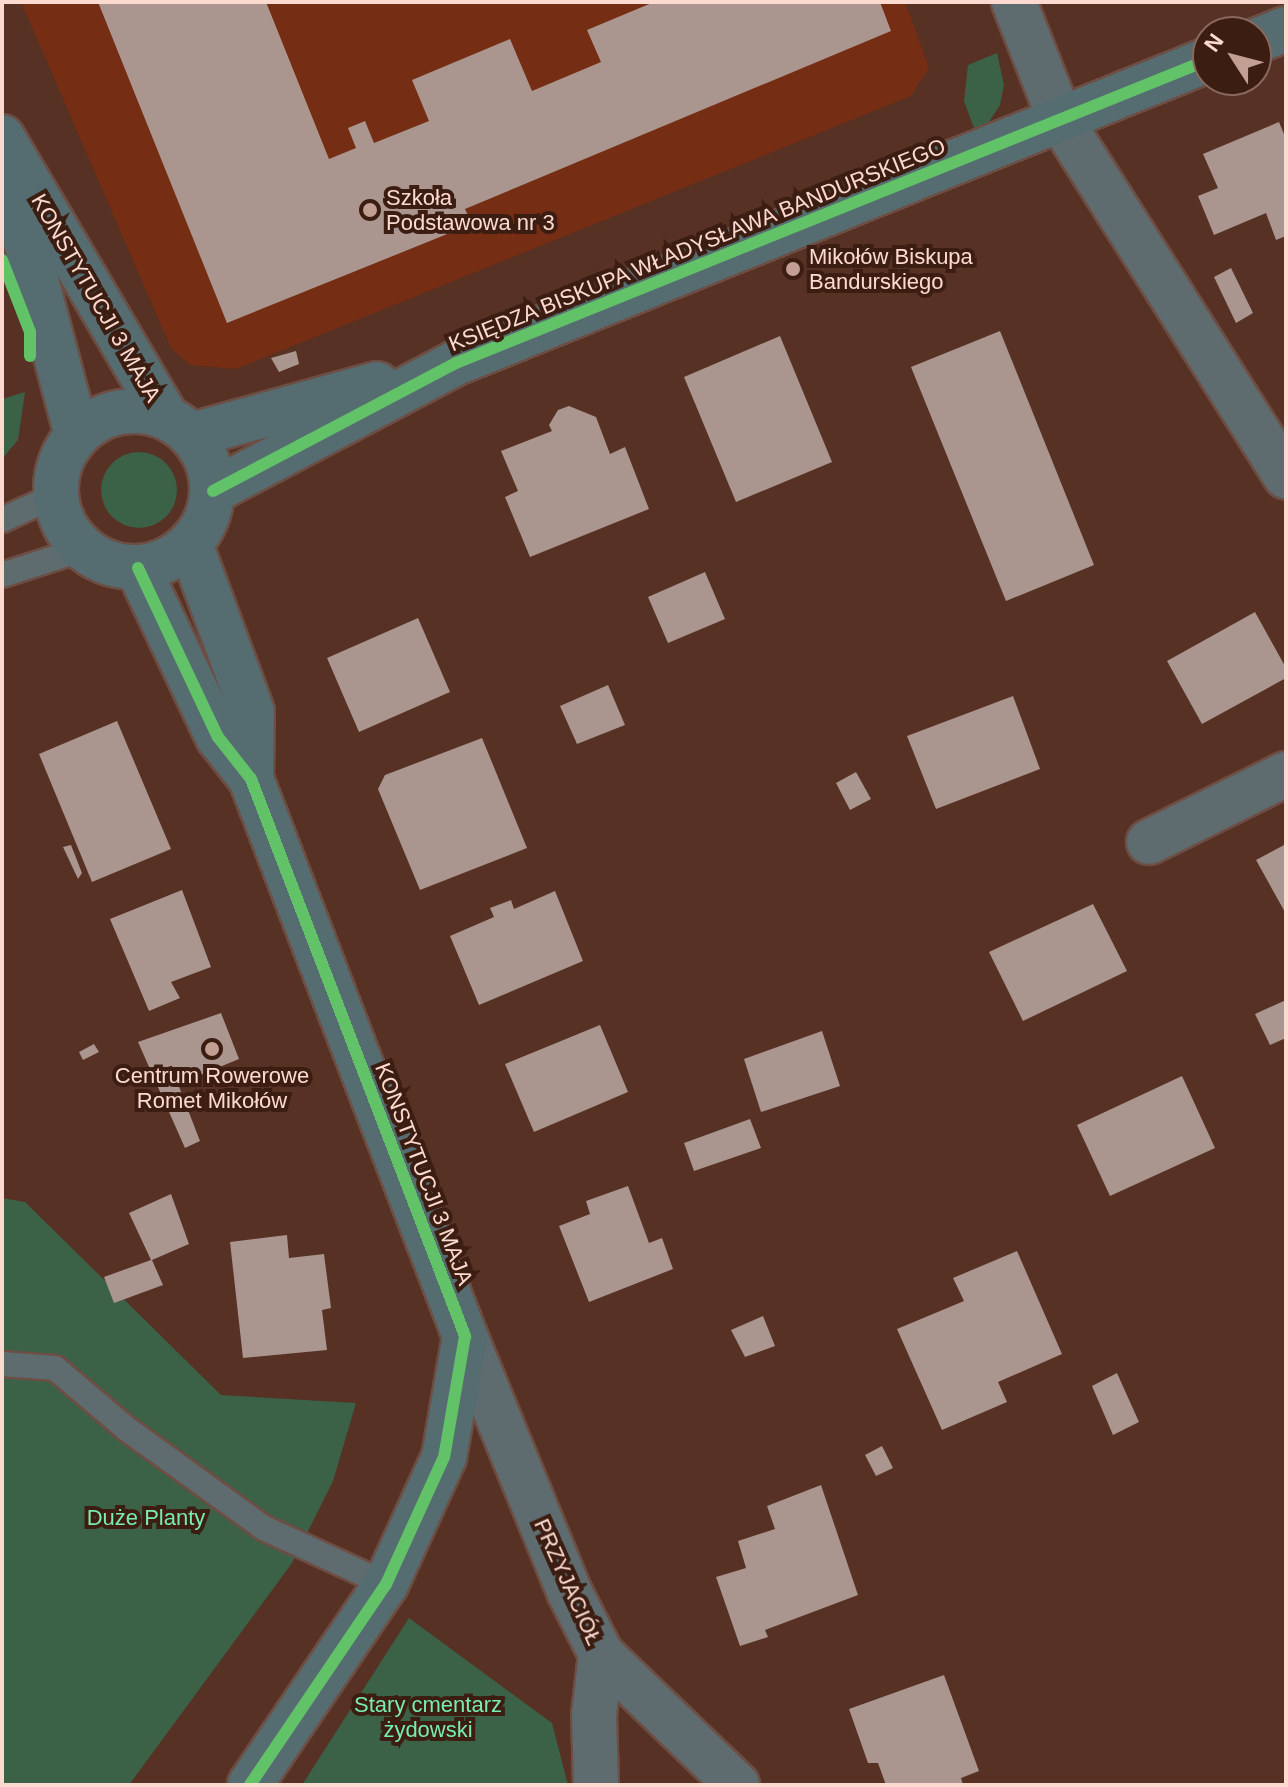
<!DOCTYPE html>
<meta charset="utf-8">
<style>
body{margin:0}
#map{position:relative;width:1288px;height:1787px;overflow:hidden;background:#563124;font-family:Helvetica,sans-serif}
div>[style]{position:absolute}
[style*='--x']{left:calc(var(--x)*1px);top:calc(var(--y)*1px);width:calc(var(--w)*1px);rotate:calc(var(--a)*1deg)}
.built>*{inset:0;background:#752d13}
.green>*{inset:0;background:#3b6147}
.round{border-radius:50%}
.building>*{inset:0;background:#aa968e}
.roads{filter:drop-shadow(2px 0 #6d4e44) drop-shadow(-2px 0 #6d4e44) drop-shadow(0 2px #6d4e44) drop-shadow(0 -2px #6d4e44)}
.lane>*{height:24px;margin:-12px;padding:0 12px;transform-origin:12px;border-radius:12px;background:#5f6c6f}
.street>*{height:44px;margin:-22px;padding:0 22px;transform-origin:22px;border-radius:22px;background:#5f6c6f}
.secondary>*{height:44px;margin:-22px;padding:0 22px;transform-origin:22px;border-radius:22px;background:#556c70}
.secondary>.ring{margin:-22px;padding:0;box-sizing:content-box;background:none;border:44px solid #556c70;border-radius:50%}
.cycleway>*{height:12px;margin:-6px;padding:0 6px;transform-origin:6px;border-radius:6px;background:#61c268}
.dots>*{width:22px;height:22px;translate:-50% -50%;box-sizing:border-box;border:4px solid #3c1d12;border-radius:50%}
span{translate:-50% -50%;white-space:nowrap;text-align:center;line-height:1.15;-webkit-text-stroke:8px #3c1d12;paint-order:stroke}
.poi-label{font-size:22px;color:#fddacf}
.left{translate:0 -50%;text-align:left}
.street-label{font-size:22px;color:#fddacf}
.park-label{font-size:22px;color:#78ecaf}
.frame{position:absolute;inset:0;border:4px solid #fddacf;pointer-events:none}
.north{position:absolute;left:1192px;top:16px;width:80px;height:80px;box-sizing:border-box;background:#3c1d12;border:2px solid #89695e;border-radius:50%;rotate:306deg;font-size:22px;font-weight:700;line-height:32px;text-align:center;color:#fddacf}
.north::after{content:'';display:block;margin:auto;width:28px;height:36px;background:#c39f93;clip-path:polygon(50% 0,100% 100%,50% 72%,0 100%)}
</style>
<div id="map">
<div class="built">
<div style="clip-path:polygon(21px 2px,905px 2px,929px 67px,911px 96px,236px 369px,190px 365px,171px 348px)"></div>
</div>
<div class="green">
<div style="clip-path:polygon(997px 53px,1004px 85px,1000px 105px,989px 122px,974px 128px,964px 101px,968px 65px)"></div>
<div style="clip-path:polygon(25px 392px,18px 440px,2px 459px,2px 399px)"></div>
<div class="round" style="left:101px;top:452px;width:76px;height:76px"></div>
<div style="clip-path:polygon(2px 1198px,25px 1202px,221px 1395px,356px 1403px,333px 1481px,292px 1563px,129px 1785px,2px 1785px)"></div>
<div style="clip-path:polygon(409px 1618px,552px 1723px,568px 1785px,302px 1785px)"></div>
</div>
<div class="building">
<div style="clip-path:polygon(98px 2px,266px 2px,329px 159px,356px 148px,348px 128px,365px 121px,374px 143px,429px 121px,412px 80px,510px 39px,532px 91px,601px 62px,587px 30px,654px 2px,880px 2px,891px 31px,465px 209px,472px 224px,227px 323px)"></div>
<div style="clip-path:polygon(1279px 122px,1286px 139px,1286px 236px,1276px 240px,1266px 213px,1214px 235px,1198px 196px,1218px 188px,1203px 154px)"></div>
<div style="clip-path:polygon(1231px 268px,1253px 313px,1236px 323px,1214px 277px)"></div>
<div style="clip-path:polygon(1000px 331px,1094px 565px,1006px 601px,911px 367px)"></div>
<div style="clip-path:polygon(780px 336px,832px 462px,736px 502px,684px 377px)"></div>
<div style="clip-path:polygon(296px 351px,299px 364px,279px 372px,271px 358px)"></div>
<div style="clip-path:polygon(569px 406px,596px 417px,610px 454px,625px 447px,649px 509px,530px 557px,505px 497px,518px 491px,501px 451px,552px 431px,549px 425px,558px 410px)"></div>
<div style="clip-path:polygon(705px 572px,725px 619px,668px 643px,648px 597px)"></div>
<div style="clip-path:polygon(1255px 612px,1286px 668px,1286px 678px,1202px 724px,1167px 661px)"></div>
<div style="clip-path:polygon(418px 618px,450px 692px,359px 732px,327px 658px)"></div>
<div style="clip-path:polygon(608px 685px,625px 725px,577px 744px,560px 706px)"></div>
<div style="clip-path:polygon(1013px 696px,1040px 769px,936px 809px,907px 736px)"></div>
<div style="clip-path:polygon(117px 721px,171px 849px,92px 882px,39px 754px)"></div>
<div style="clip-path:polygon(482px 738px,527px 848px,420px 890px,378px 789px,385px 775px)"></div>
<div style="clip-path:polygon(856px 772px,871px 799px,850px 810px,836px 783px)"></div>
<div style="clip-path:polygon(1286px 844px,1286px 914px,1256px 860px)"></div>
<div style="clip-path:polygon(71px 845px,82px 873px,78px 879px,63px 847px)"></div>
<div style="clip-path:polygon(182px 890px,211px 967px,171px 982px,180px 998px,149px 1011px,110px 919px)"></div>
<div style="clip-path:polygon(555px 891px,583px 961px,479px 1005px,450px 936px,494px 917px,490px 908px,511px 900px,514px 909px)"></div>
<div style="clip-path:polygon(1093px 904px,1127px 971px,1023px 1021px,989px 952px)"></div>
<div style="clip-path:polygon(1286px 1000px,1286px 1038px,1270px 1045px,1255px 1014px)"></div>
<div style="clip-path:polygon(221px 1013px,239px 1059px,178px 1084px,200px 1141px,185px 1148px,138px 1042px)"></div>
<div style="clip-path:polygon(600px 1025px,628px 1092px,534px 1132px,505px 1064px)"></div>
<div style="clip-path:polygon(822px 1031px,840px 1086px,761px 1112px,744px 1059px)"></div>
<div style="clip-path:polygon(94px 1044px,99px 1052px,83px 1060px,79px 1052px)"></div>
<div style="clip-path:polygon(1182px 1076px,1215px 1148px,1110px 1196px,1077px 1125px)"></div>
<div style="clip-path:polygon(750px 1119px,761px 1148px,694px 1171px,684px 1143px)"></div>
<div style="clip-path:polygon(628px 1186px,649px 1243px,662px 1238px,673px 1269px,589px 1302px,559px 1226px,590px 1214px,586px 1201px)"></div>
<div style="clip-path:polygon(171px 1194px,189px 1244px,152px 1260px,163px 1285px,114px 1303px,104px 1277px,151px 1260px,129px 1213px)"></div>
<div style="clip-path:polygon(287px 1235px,289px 1258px,324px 1254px,331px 1308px,322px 1310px,327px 1350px,243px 1358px,230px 1242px)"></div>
<div style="clip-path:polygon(1017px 1251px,1062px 1354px,998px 1382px,1007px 1402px,942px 1430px,897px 1329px,964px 1301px,953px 1278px)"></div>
<div style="clip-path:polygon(763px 1316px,775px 1346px,745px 1357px,731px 1330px)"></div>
<div style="clip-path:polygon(1117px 1373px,1139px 1422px,1113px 1435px,1092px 1386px)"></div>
<div style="clip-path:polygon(882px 1446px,893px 1468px,876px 1476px,865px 1455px)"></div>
<div style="clip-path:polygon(821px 1485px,858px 1595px,765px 1630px,768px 1637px,740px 1646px,716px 1577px,746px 1568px,738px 1541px,775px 1529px,767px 1506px)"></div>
<div style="clip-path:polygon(944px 1675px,979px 1771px,961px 1778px,963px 1785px,886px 1785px,878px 1763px,868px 1763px,849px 1709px)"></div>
</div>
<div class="roads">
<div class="lane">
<div style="--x:2;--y:520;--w:60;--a:-24.8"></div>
<div style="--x:2;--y:575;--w:85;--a:-17.8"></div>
<div style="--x:2;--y:1364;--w:53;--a:4.3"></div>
<div style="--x:55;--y:1368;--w:94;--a:40.3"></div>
<div style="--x:127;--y:1429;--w:169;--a:35.9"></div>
<div style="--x:264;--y:1528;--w:134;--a:24.7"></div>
</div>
<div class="street">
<div style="--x:1014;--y:2;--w:126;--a:68.5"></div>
<div style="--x:1060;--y:119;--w:423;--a:57.7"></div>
<div style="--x:1149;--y:842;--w:153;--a:-26.4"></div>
<div style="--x:465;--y:1336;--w:275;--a:67.8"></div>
<div style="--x:569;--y:1591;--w:71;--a:63.1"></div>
<div style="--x:601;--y:1654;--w:189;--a:43.9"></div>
<div style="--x:596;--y:1785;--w:70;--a:-91.6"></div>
<div style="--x:594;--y:1715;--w:61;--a:-83.5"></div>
</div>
<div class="secondary">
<div style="--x:1256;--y:41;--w:32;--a:-22"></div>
<div style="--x:2;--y:137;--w:324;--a:59.6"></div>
<div style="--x:9;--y:178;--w:266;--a:75.2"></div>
<div class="ring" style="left:56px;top:411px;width:112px;height:112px"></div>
<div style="--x:192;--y:435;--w:192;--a:-15.4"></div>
<div style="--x:213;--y:491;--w:275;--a:-27.8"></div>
<div style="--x:456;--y:363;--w:811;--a:-21.95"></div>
<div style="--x:190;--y:544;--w:179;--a:69.7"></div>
<div style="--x:252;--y:712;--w:67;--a:90.9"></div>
<div style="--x:138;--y:568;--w:187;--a:64.7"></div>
<div style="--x:218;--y:737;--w:53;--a:51.8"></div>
<div style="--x:251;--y:779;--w:597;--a:68.98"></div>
<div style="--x:465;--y:1336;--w:123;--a:99.8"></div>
<div style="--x:444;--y:1457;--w:140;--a:114.5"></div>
<div style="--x:386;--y:1584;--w:243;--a:124.1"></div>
</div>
</div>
<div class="cycleway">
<div style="--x:2;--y:260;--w:77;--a:68.7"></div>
<div style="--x:30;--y:332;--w:24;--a:90"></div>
<div style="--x:213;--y:491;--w:275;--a:-27.8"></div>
<div style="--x:456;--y:363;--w:811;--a:-21.95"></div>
<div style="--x:138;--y:568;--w:187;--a:64.7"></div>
<div style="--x:218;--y:737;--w:53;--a:51.8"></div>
<div style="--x:251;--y:779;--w:597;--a:68.98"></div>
<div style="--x:465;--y:1336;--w:123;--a:99.8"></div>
<div style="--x:444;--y:1457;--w:140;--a:114.5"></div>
<div style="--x:386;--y:1584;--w:243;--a:124.1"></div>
</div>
<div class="dots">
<div style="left:370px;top:210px;background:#c39f93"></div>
<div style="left:793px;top:269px;background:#c39f93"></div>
<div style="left:212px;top:1049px;background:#c39f93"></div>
</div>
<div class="poi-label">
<span class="left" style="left:386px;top:210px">Szkoła<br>Podstawowa nr 3</span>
<span class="left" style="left:809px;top:269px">Mikołów Biskupa<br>Bandurskiego</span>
<span style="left:212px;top:1088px">Centrum Rowerowe<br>Romet Mikołów</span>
</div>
<div class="street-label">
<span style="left:697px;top:245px;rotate:-22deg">KSIĘDZA BISKUPA WŁADYSŁAWA BANDURSKIEGO</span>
<span style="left:96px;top:298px;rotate:60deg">KONSTYTUCJI 3 MAJA</span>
<span style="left:424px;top:1174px;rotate:69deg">KONSTYTUCJI 3 MAJA</span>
<span style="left:568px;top:1582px;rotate:66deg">PRZYJACIÓŁ</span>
</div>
<div class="park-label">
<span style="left:146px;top:1518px">Duże Planty</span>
<span style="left:428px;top:1717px">Stary cmentarz<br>żydowski</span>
</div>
<div class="frame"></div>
<div class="north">N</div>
</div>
